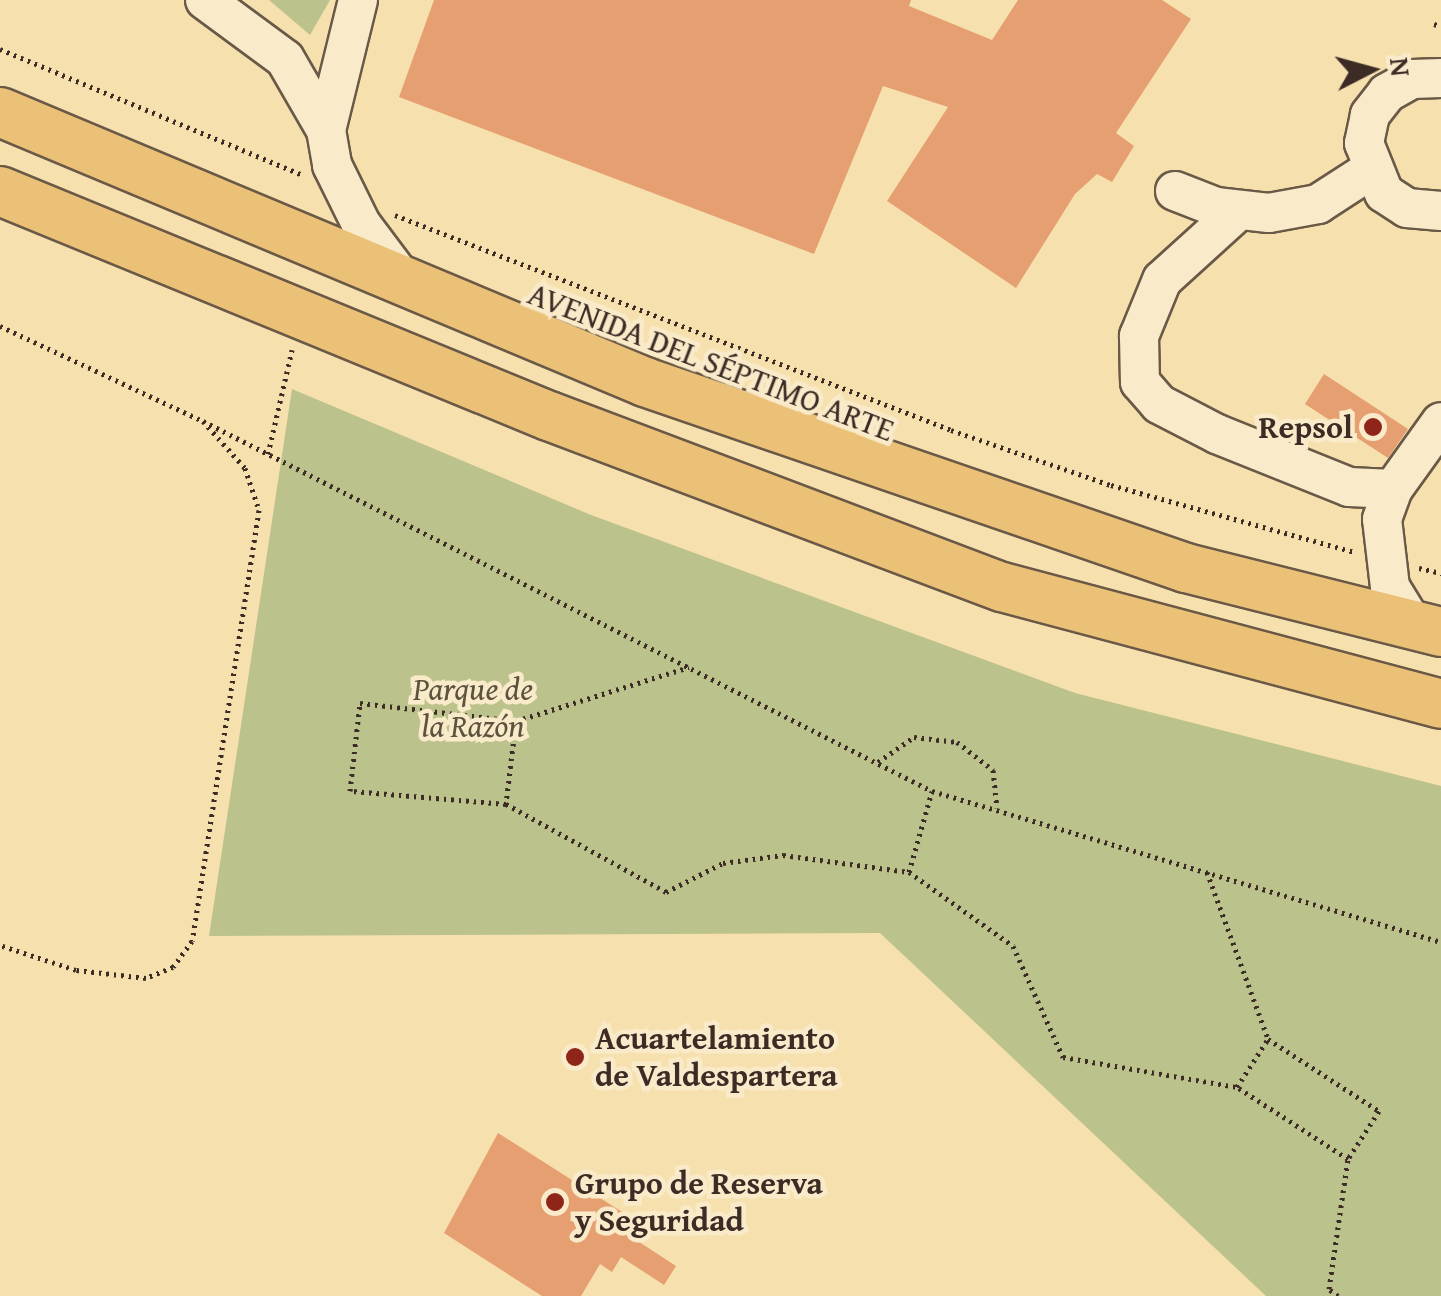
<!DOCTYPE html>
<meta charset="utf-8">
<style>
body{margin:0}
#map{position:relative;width:1441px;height:1296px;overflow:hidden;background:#f6e0ae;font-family:"Gentium Book Plus",serif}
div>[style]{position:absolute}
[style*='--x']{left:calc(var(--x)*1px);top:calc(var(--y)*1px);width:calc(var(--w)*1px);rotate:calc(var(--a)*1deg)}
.green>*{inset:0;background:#bbc28b}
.building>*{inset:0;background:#e69f70}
.path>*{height:5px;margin-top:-2.5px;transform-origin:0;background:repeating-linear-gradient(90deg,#3c2c25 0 2.5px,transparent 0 7.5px)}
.roads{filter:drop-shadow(2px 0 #6a5947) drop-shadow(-2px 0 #6a5947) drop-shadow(0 2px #6a5947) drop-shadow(0 -2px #6a5947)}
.minor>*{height:38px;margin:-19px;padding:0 19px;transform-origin:19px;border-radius:19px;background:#f9ebca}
.major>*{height:48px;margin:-24px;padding:0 24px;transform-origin:24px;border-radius:24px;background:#ebc077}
.dots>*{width:28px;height:28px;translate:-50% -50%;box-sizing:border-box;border:5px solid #f9ebca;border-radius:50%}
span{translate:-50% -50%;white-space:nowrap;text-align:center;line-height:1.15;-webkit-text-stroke:9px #f9ebca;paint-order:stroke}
.street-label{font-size:32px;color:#3c2c25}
.poi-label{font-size:32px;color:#3c2c25;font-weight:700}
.right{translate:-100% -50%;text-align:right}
.left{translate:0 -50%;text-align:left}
.park-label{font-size:32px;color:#5c523e;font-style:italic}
.north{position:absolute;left:1321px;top:20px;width:100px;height:100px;-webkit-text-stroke:8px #f9ebca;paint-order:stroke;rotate:84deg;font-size:28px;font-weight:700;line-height:40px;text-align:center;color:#3c2c25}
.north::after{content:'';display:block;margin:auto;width:35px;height:45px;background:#3c2c25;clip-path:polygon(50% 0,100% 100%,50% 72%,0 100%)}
</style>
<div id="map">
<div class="green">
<div style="clip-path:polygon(269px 0,330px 0,310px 35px)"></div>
<div style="clip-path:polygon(292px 389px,591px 515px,1075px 693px,1441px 786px,1441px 1296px,1266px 1296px,880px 933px,209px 936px)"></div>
</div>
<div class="building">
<div style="clip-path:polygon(434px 0,911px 0,909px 6px,992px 40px,1018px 0,1162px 0,1191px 19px,1116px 133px,1134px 146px,1112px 182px,1097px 174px,1075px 194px,1016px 288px,887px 201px,948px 107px,883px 86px,814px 254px,399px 97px)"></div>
<div style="clip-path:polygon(1324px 374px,1408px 429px,1388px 458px,1305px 404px)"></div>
<div style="clip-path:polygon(498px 1133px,641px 1224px,633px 1238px,676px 1266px,664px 1285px,621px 1257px,612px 1272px,600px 1264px,581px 1296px,542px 1296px,444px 1233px)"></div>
</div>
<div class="path">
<div style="--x:1434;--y:24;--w:7;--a:16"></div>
<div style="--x:0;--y:49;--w:327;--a:22.6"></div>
<div style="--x:395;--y:215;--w:596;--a:21.14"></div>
<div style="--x:951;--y:430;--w:169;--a:19"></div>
<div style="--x:1111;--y:485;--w:253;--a:15.4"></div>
<div style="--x:0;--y:326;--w:224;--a:25.1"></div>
<div style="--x:203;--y:421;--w:63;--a:48.2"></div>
<div style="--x:245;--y:468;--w:44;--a:71.6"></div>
<div style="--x:259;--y:510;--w:436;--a:98.8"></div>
<div style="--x:192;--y:941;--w:32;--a:126"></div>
<div style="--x:173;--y:967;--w:29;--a:158"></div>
<div style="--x:146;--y:978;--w:70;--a:-173.5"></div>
<div style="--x:76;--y:970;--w:80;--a:-161.8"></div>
<div style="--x:203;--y:421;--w:818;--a:26.91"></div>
<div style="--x:932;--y:791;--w:531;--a:16.52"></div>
<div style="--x:268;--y:454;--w:107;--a:-77"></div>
<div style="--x:1419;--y:568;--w:23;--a:13"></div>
<div style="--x:516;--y:721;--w:84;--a:96.9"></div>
<div style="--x:506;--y:804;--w:157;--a:-175.2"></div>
<div style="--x:350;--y:791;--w:89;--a:-83.5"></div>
<div style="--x:360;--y:703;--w:157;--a:6.6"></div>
<div style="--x:516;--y:721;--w:181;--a:-17.3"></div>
<div style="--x:878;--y:762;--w:44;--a:-34.8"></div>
<div style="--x:914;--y:737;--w:43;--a:6.6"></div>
<div style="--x:957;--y:742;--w:46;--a:37.9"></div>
<div style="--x:993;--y:770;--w:38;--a:84"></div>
<div style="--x:506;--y:804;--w:183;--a:28.8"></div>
<div style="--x:666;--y:892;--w:64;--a:-27"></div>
<div style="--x:723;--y:863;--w:61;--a:-7.6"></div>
<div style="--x:783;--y:855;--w:127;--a:7.7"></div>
<div style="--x:909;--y:872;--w:84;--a:-74.1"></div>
<div style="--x:909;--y:872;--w:128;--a:35.4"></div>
<div style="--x:1013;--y:946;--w:122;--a:65.8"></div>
<div style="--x:1063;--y:1057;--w:177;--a:9.8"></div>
<div style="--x:1207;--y:872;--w:178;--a:69.9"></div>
<div style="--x:1268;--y:1039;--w:132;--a:33"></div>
<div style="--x:1379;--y:1111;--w:57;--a:122.9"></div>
<div style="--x:1348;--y:1159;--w:132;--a:-147"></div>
<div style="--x:1237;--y:1087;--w:57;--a:-57.1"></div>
<div style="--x:1338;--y:1296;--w:11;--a:-142"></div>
<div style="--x:1329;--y:1289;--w:131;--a:-81.7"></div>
</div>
<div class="roads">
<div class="minor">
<div style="--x:205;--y:0;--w:99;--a:36.4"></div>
<div style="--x:285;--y:59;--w:82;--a:60"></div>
<div style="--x:358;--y:0;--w:134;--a:103.8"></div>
<div style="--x:326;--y:130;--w:36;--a:80"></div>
<div style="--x:332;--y:165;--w:66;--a:63.8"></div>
<div style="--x:361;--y:224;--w:70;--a:53.1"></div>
<div style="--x:1441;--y:78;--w:29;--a:178"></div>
<div style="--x:1412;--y:79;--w:29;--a:151"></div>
<div style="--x:1387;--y:93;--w:28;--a:128"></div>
<div style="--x:1370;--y:115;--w:29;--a:102"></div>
<div style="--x:1364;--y:143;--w:54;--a:68.2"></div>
<div style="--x:1384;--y:193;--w:27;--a:33"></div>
<div style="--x:1407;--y:208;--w:34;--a:5"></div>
<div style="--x:1175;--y:191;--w:44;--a:21.3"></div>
<div style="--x:1216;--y:207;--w:53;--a:6.5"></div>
<div style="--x:1269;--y:213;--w:50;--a:-10.4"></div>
<div style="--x:1318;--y:204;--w:61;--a:-32.9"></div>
<div style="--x:1237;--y:212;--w:101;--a:137.8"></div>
<div style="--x:1162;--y:280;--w:61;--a:112.3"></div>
<div style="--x:1139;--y:336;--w:46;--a:88.8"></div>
<div style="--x:1140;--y:382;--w:29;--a:49"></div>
<div style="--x:1159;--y:404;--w:65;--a:27.3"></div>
<div style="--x:1217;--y:434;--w:142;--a:21.9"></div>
<div style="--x:1349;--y:487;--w:44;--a:2.6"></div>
<div style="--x:1414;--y:626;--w:46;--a:-121.6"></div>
<div style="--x:1390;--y:587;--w:68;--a:-96.7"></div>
<div style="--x:1382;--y:519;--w:32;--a:-70"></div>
<div style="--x:1393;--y:489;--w:82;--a:-54.4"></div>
</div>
<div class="major">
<div style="--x:0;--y:112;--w:699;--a:22.71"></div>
<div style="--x:645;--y:382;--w:572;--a:18.97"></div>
<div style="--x:1186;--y:568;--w:263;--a:14.1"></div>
<div style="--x:0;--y:191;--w:593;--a:22.29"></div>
<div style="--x:549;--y:416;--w:484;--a:20.7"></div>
<div style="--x:1002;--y:587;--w:454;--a:14.9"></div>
</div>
</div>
<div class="dots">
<div style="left:1373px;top:427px;background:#8f2418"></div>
<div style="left:575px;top:1057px;background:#8f2418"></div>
<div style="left:555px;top:1202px;background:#8f2418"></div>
</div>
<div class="street-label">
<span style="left:711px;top:362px;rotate:21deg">AVENIDA DEL SÉPTIMO ARTE</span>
</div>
<div class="poi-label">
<span class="right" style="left:1353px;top:427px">Repsol</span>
<span class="left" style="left:595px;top:1057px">Acuartelamiento<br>de Valdespartera</span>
<span class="left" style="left:575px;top:1202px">Grupo de Reserva<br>y Seguridad</span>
</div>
<div class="park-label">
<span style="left:473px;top:708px">Parque de<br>la Razón</span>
</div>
<div class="north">N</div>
</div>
